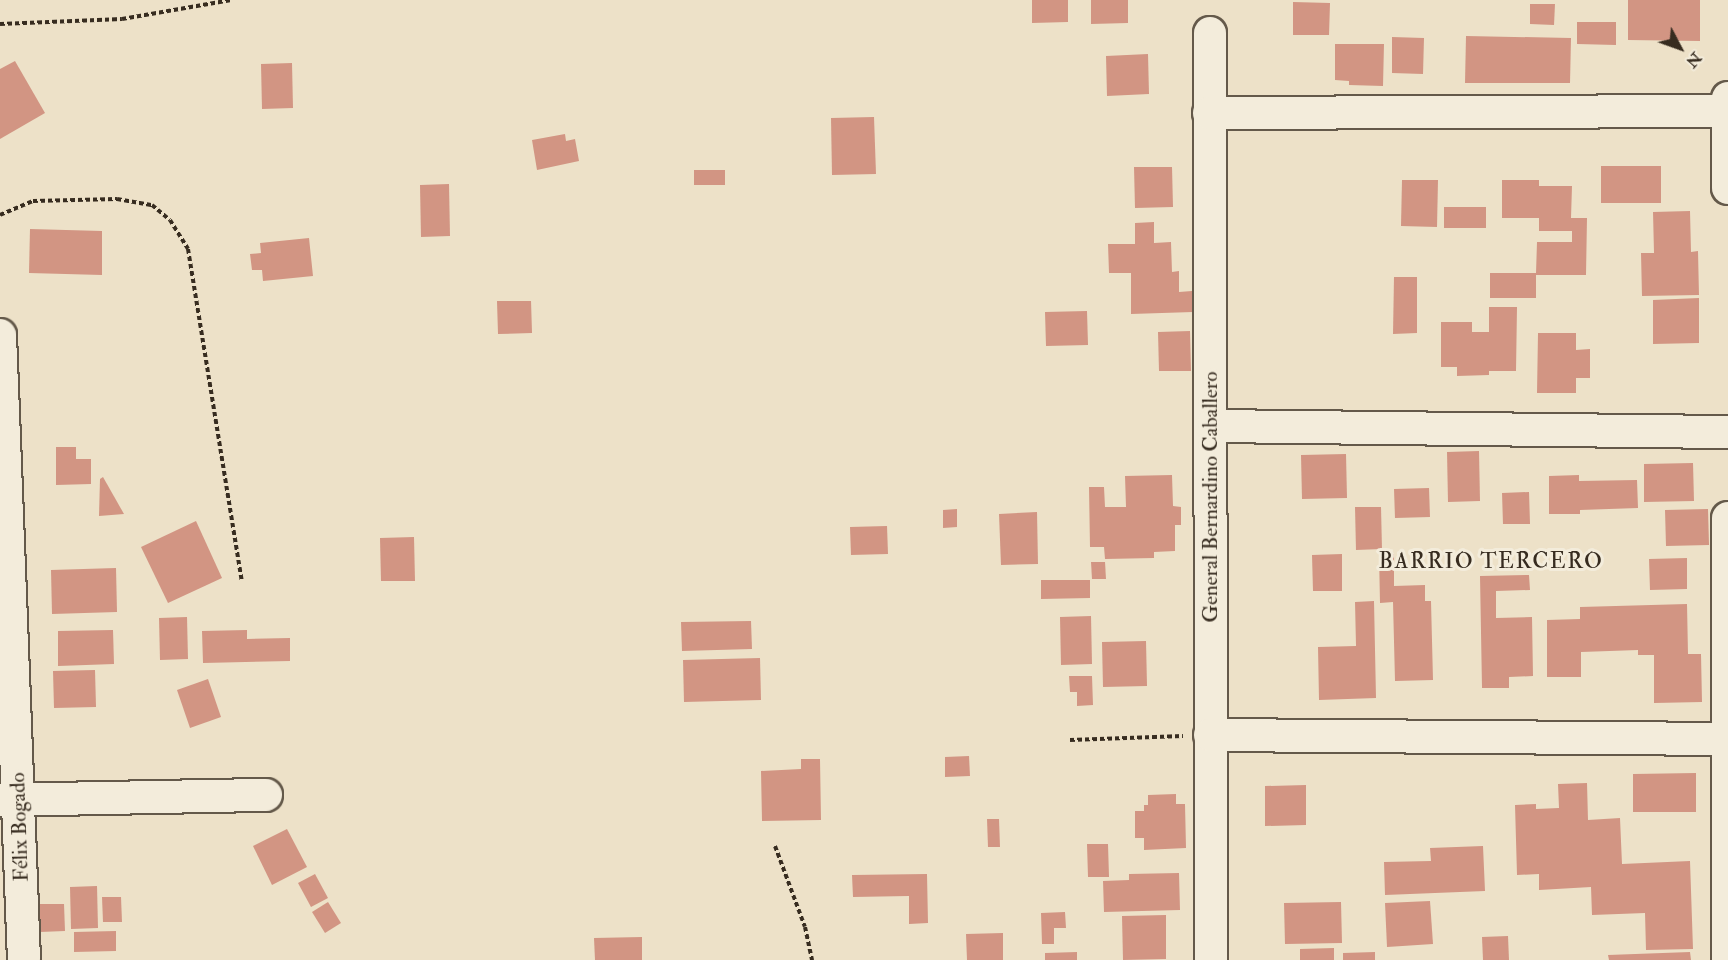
<!DOCTYPE html>
<meta charset="utf-8">
<style>
body{margin:0}
#map{position:relative;width:1728px;height:960px;overflow:hidden;background:#ede1c8;font-family:"IM FELL Double Pica",serif}
div>[style]{position:absolute}
[style*='--x']{left:calc(var(--x)*1px);top:calc(var(--y)*1px);width:calc(var(--w)*1px);rotate:calc(var(--a)*1deg)}
.building>*{inset:0;background:#d29583}
.path>*{height:4px;margin-top:-2px;transform-origin:0;background:repeating-linear-gradient(90deg,#372c20 0 4.5px,transparent 0 7.5px)}
.roads{filter:drop-shadow(2px 0 #64594a) drop-shadow(-2px 0 #64594a) drop-shadow(0 2px #64594a) drop-shadow(0 -2px #64594a)}
.minor>*{height:32px;margin:-16px;padding:0 16px;transform-origin:16px;border-radius:16px;background:#f3ecdb}
span{translate:-50% -50%;white-space:nowrap;text-align:center;line-height:1.15;-webkit-text-stroke:6px #f3ecdb;paint-order:stroke}
.street-label{font-size:21px;color:#372c20}
.neighbourhood-label{font-size:22px;color:#372c20;letter-spacing:1.5px}
.north{position:absolute;left:1650px;top:18px;width:60px;height:60px;-webkit-text-stroke:4px #f3ecdb;paint-order:stroke;rotate:131deg;font-size:16px;font-weight:700;line-height:24px;text-align:center;color:#372c20}
.north::after{content:'';display:block;margin:auto;width:21px;height:27px;background:#372c20;clip-path:polygon(50% 0,100% 100%,50% 72%,0 100%)}
</style>
<div id="map">
<div class="building">
<div style="clip-path:polygon(1032px 0,1068px 0,1068px 22px,1032px 23px)"></div>
<div style="clip-path:polygon(1091px 0,1128px 0,1128px 23px,1091px 24px)"></div>
<div style="clip-path:polygon(1628px 0,1700px 0,1700px 41px,1628px 40px)"></div>
<div style="clip-path:polygon(1293px 2px,1330px 3px,1329px 35px,1293px 35px)"></div>
<div style="clip-path:polygon(1530px 4px,1555px 4px,1554px 25px,1530px 24px)"></div>
<div style="clip-path:polygon(1577px 22px,1616px 22px,1616px 45px,1577px 44px)"></div>
<div style="clip-path:polygon(1466px 36px,1571px 38px,1570px 83px,1465px 83px)"></div>
<div style="clip-path:polygon(1392px 37px,1424px 38px,1423px 74px,1392px 73px)"></div>
<div style="clip-path:polygon(1335px 44px,1384px 44px,1383px 86px,1349px 85px,1349px 81px,1335px 80px)"></div>
<div style="clip-path:polygon(1148px 54px,1149px 94px,1107px 96px,1106px 56px)"></div>
<div style="clip-path:polygon(15px 61px,45px 113px,0 139px,0 69px)"></div>
<div style="clip-path:polygon(292px 63px,293px 108px,262px 109px,261px 64px)"></div>
<div style="clip-path:polygon(874px 117px,876px 174px,832px 175px,831px 118px)"></div>
<div style="clip-path:polygon(565px 134px,566px 141px,575px 139px,579px 161px,537px 170px,532px 140px)"></div>
<div style="clip-path:polygon(1601px 166px,1661px 166px,1661px 203px,1601px 203px)"></div>
<div style="clip-path:polygon(1134px 167px,1172px 167px,1173px 207px,1135px 208px)"></div>
<div style="clip-path:polygon(694px 170px,725px 170px,725px 185px,694px 185px)"></div>
<div style="clip-path:polygon(1402px 180px,1438px 180px,1437px 227px,1401px 226px)"></div>
<div style="clip-path:polygon(1502px 180px,1539px 180px,1539px 186px,1572px 186px,1571px 218px,1587px 218px,1586px 275px,1536px 275px,1536px 298px,1490px 298px,1490px 273px,1536px 273px,1537px 242px,1572px 242px,1572px 231px,1539px 231px,1539px 218px,1502px 218px)"></div>
<div style="clip-path:polygon(449px 184px,450px 236px,421px 237px,420px 185px)"></div>
<div style="clip-path:polygon(1444px 207px,1486px 207px,1486px 228px,1444px 228px)"></div>
<div style="clip-path:polygon(1690px 211px,1691px 252px,1698px 251px,1699px 295px,1642px 296px,1641px 253px,1654px 253px,1653px 212px)"></div>
<div style="clip-path:polygon(1154px 222px,1154px 243px,1171px 242px,1172px 272px,1179px 271px,1179px 292px,1192px 291px,1193px 312px,1131px 314px,1131px 273px,1109px 273px,1108px 244px,1135px 244px,1135px 223px)"></div>
<div style="clip-path:polygon(30px 229px,102px 231px,102px 275px,29px 273px)"></div>
<div style="clip-path:polygon(309px 238px,313px 276px,263px 281px,262px 270px,252px 270px,250px 254px,261px 253px,260px 243px)"></div>
<div style="clip-path:polygon(1394px 277px,1417px 277px,1417px 333px,1393px 334px)"></div>
<div style="clip-path:polygon(1699px 298px,1699px 343px,1653px 344px,1653px 300px)"></div>
<div style="clip-path:polygon(497px 301px,531px 301px,532px 333px,498px 334px)"></div>
<div style="clip-path:polygon(1489px 307px,1517px 307px,1516px 371px,1489px 371px,1489px 375px,1457px 376px,1457px 367px,1441px 367px,1441px 322px,1472px 322px,1472px 332px,1489px 332px)"></div>
<div style="clip-path:polygon(1087px 311px,1088px 345px,1046px 346px,1045px 312px)"></div>
<div style="clip-path:polygon(1190px 331px,1191px 371px,1159px 371px,1158px 332px)"></div>
<div style="clip-path:polygon(1538px 333px,1576px 333px,1576px 350px,1590px 349px,1590px 378px,1576px 378px,1576px 393px,1537px 393px)"></div>
<div style="clip-path:polygon(56px 447px,76px 447px,76px 459px,91px 459px,91px 484px,56px 485px)"></div>
<div style="clip-path:polygon(1479px 451px,1480px 501px,1448px 502px,1447px 452px)"></div>
<div style="clip-path:polygon(1346px 454px,1347px 498px,1302px 499px,1301px 455px)"></div>
<div style="clip-path:polygon(1693px 463px,1694px 501px,1644px 502px,1644px 464px)"></div>
<div style="clip-path:polygon(1172px 475px,1173px 506px,1181px 507px,1181px 525px,1175px 525px,1175px 551px,1154px 552px,1154px 558px,1105px 559px,1104px 547px,1090px 547px,1089px 487px,1104px 487px,1105px 507px,1126px 507px,1125px 476px)"></div>
<div style="clip-path:polygon(1579px 475px,1579px 481px,1637px 480px,1638px 508px,1580px 510px,1580px 514px,1549px 514px,1549px 476px)"></div>
<div style="clip-path:polygon(103px 477px,124px 514px,99px 516px,100px 479px)"></div>
<div style="clip-path:polygon(1429px 488px,1430px 517px,1395px 518px,1394px 489px)"></div>
<div style="clip-path:polygon(1529px 492px,1530px 524px,1503px 524px,1502px 493px)"></div>
<div style="clip-path:polygon(1355px 507px,1381px 507px,1382px 549px,1356px 550px)"></div>
<div style="clip-path:polygon(957px 509px,957px 527px,943px 528px,943px 510px)"></div>
<div style="clip-path:polygon(1708px 509px,1709px 545px,1666px 546px,1665px 510px)"></div>
<div style="clip-path:polygon(1037px 512px,1038px 564px,1001px 565px,999px 514px)"></div>
<div style="clip-path:polygon(196px 521px,222px 578px,168px 603px,141px 547px)"></div>
<div style="clip-path:polygon(887px 526px,888px 554px,851px 555px,850px 527px)"></div>
<div style="clip-path:polygon(414px 537px,415px 581px,381px 581px,380px 538px)"></div>
<div style="clip-path:polygon(1342px 554px,1342px 591px,1313px 591px,1312px 555px)"></div>
<div style="clip-path:polygon(1379px 554px,1394px 554px,1394px 586px,1425px 585px,1425px 601px,1431px 601px,1433px 680px,1395px 681px,1393px 602px,1380px 603px)"></div>
<div style="clip-path:polygon(1687px 558px,1687px 589px,1650px 590px,1649px 559px)"></div>
<div style="clip-path:polygon(1091px 562px,1105px 562px,1106px 579px,1092px 579px)"></div>
<div style="clip-path:polygon(116px 568px,117px 612px,52px 614px,51px 570px)"></div>
<div style="clip-path:polygon(1529px 575px,1530px 590px,1496px 591px,1496px 618px,1532px 617px,1533px 676px,1509px 677px,1509px 688px,1482px 688px,1480px 576px)"></div>
<div style="clip-path:polygon(1041px 580px,1090px 580px,1090px 598px,1041px 599px)"></div>
<div style="clip-path:polygon(1374px 601px,1376px 698px,1319px 700px,1318px 647px,1356px 646px,1355px 602px)"></div>
<div style="clip-path:polygon(1687px 604px,1688px 654px,1701px 654px,1702px 702px,1654px 703px,1654px 655px,1638px 655px,1638px 650px,1581px 652px,1581px 677px,1547px 677px,1547px 620px,1580px 619px,1580px 607px)"></div>
<div style="clip-path:polygon(1091px 616px,1092px 664px,1061px 665px,1060px 617px)"></div>
<div style="clip-path:polygon(187px 617px,188px 659px,160px 660px,159px 618px)"></div>
<div style="clip-path:polygon(751px 621px,752px 649px,682px 651px,681px 622px)"></div>
<div style="clip-path:polygon(113px 630px,114px 664px,58px 666px,58px 631px)"></div>
<div style="clip-path:polygon(247px 630px,247px 639px,290px 638px,290px 661px,203px 663px,202px 631px)"></div>
<div style="clip-path:polygon(1146px 641px,1147px 686px,1103px 687px,1102px 642px)"></div>
<div style="clip-path:polygon(760px 658px,761px 700px,684px 702px,683px 660px)"></div>
<div style="clip-path:polygon(95px 670px,96px 707px,54px 708px,53px 671px)"></div>
<div style="clip-path:polygon(1069px 676px,1092px 676px,1093px 705px,1077px 706px,1077px 692px,1070px 692px)"></div>
<div style="clip-path:polygon(208px 679px,221px 717px,190px 728px,177px 690px)"></div>
<div style="clip-path:polygon(969px 756px,970px 776px,945px 777px,945px 757px)"></div>
<div style="clip-path:polygon(801px 759px,820px 759px,821px 820px,762px 821px,761px 771px,801px 769px)"></div>
<div style="clip-path:polygon(1696px 773px,1696px 812px,1633px 812px,1633px 774px)"></div>
<div style="clip-path:polygon(1587px 783px,1588px 820px,1620px 818px,1622px 864px,1690px 861px,1693px 949px,1646px 950px,1645px 913px,1592px 915px,1591px 887px,1539px 890px,1539px 874px,1517px 875px,1515px 805px,1536px 804px,1536px 809px,1559px 808px,1558px 784px)"></div>
<div style="clip-path:polygon(1306px 785px,1306px 825px,1265px 826px,1265px 786px)"></div>
<div style="clip-path:polygon(1176px 794px,1176px 804px,1185px 804px,1186px 848px,1144px 850px,1144px 838px,1135px 838px,1135px 811px,1144px 811px,1144px 805px,1148px 805px,1148px 795px)"></div>
<div style="clip-path:polygon(987px 819px,999px 819px,1000px 847px,988px 847px)"></div>
<div style="clip-path:polygon(287px 829px,307px 867px,272px 885px,253px 846px)"></div>
<div style="clip-path:polygon(1087px 844px,1108px 844px,1109px 877px,1088px 877px)"></div>
<div style="clip-path:polygon(1483px 846px,1485px 891px,1385px 895px,1384px 862px,1431px 861px,1430px 848px)"></div>
<div style="clip-path:polygon(1179px 873px,1180px 910px,1104px 912px,1103px 881px,1129px 880px,1129px 874px)"></div>
<div style="clip-path:polygon(315px 874px,328px 898px,311px 907px,298px 883px)"></div>
<div style="clip-path:polygon(927px 874px,928px 923px,909px 924px,909px 896px,853px 897px,852px 875px)"></div>
<div style="clip-path:polygon(97px 886px,98px 928px,71px 929px,70px 887px)"></div>
<div style="clip-path:polygon(102px 897px,121px 897px,122px 922px,103px 922px)"></div>
<div style="clip-path:polygon(1430px 901px,1433px 944px,1387px 947px,1385px 903px)"></div>
<div style="clip-path:polygon(328px 902px,341px 923px,325px 933px,312px 912px)"></div>
<div style="clip-path:polygon(1341px 902px,1342px 943px,1285px 944px,1284px 903px)"></div>
<div style="clip-path:polygon(40px 904px,64px 904px,65px 931px,40px 932px)"></div>
<div style="clip-path:polygon(1065px 912px,1066px 928px,1054px 928px,1054px 944px,1042px 944px,1041px 913px)"></div>
<div style="clip-path:polygon(1166px 915px,1166px 959px,1123px 960px,1122px 916px)"></div>
<div style="clip-path:polygon(116px 931px,116px 951px,74px 952px,74px 932px)"></div>
<div style="clip-path:polygon(1003px 933px,1003px 960px,967px 960px,966px 934px)"></div>
<div style="clip-path:polygon(1508px 936px,1509px 960px,1483px 960px,1482px 937px)"></div>
<div style="clip-path:polygon(642px 937px,642px 960px,595px 960px,594px 938px)"></div>
<div style="clip-path:polygon(1334px 948px,1334px 960px,1300px 960px,1300px 949px)"></div>
<div style="clip-path:polygon(1077px 952px,1077px 960px,1045px 960px,1045px 953px)"></div>
<div style="clip-path:polygon(1375px 952px,1375px 960px,1343px 960px,1343px 953px)"></div>
<div style="clip-path:polygon(1690px 952px,1691px 960px,1609px 960px,1608px 955px)"></div>
</div>
<div class="path">
<div style="--x:0;--y:24;--w:122;--a:-2.3"></div>
<div style="--x:122;--y:19;--w:111;--a:-9.9"></div>
<div style="--x:0;--y:215;--w:36;--a:-23"></div>
<div style="--x:33;--y:201;--w:84;--a:-1.4"></div>
<div style="--x:117;--y:199;--w:36;--a:10"></div>
<div style="--x:152;--y:205;--w:23;--a:40"></div>
<div style="--x:170;--y:220;--w:34;--a:58"></div>
<div style="--x:188;--y:249;--w:337;--a:80.8"></div>
<div style="--x:1070;--y:740;--w:113;--a:-2"></div>
<div style="--x:775;--y:846;--w:86;--a:69.7"></div>
<div style="--x:805;--y:927;--w:34;--a:78"></div>
</div>
<div class="roads">
<div class="minor">
<div style="--x:1210;--y:33;--w:927;--a:89.94"></div>
<div style="--x:1728;--y:98;--w:90;--a:90"></div>
<div style="--x:1209;--y:113;--w:518;--a:-0.22"></div>
<div style="--x:0;--y:335;--w:625;--a:87.8"></div>
<div style="--x:1212;--y:426;--w:516;--a:0.67"></div>
<div style="--x:1210;--y:735;--w:518;--a:0.44"></div>
<div style="--x:0;--y:800;--w:266;--a:-1.1"></div>
<div style="--x:1728;--y:960;--w:442;--a:-90"></div>
</div>
</div>
<div class="street-label">
<span style="left:1211px;top:497px;rotate:-90deg">General Bernardino Caballero</span>
<span style="left:20px;top:827px;rotate:-92deg">Félix Bogado</span>
</div>
<div class="neighbourhood-label">
<span style="left:1491px;top:562px">BARRIO TERCERO</span>
</div>
<div class="north">N</div>
</div>
